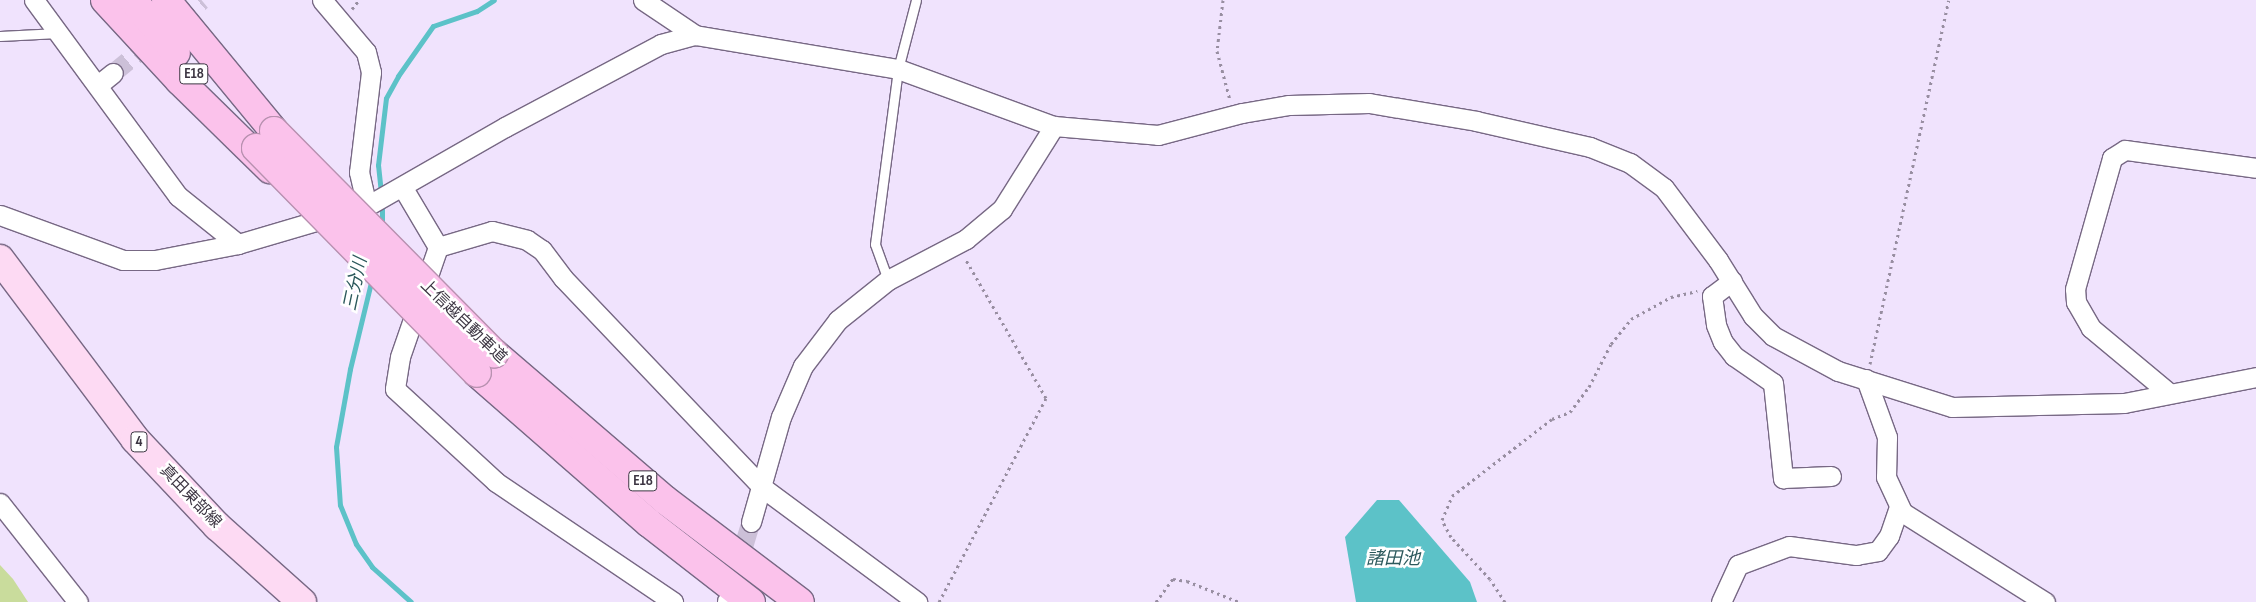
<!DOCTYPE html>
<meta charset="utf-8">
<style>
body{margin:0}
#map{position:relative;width:2256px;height:602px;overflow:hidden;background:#f0e3fd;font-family:"Sofia Sans Condensed","Noto Sans JP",sans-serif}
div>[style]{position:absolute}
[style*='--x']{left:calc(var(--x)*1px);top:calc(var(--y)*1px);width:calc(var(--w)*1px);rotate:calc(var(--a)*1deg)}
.green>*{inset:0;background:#c9dc9c}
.water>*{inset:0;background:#5cc2c8}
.stream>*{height:5px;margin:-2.5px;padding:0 2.5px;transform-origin:2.5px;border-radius:2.5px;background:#5cc2c8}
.minor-tunnel>*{height:19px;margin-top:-9.5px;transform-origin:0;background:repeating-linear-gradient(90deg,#ccc0d8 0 19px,transparent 0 28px)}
.path>*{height:3px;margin-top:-1.5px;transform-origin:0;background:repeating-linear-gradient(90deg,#988ea1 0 2.5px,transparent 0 6.5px)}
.roads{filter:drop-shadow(1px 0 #776884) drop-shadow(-1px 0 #776884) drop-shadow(0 1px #776884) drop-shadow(0 -1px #776884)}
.service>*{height:9px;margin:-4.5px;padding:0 4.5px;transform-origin:4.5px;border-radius:4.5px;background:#fff}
.minor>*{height:19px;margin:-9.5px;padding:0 9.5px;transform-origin:9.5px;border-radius:9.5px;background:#fff}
.primary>*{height:28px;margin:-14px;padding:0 14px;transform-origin:14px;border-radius:14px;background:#fddaf3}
.motorway>*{height:28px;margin:-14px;padding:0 14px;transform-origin:14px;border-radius:14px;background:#fbc2eb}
.bridges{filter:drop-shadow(1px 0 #b891b0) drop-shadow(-1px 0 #b891b0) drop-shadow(0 1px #b891b0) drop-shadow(0 -1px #b891b0)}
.motorway-bridge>*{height:28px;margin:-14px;padding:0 14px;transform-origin:14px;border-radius:14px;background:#fbc2eb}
span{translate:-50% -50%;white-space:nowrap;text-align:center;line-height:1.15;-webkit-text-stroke:5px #fff;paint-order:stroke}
.shield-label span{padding:1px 4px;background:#fff;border:1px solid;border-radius:4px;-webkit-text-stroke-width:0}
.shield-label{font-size:15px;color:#3c3542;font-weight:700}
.street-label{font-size:16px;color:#3c3542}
.water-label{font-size:18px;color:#2c595c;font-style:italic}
</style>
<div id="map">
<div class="green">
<div style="clip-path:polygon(0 565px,13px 579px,28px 602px,0 602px)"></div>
</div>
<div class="water">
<div style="clip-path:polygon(1377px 500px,1399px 500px,1470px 582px,1477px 602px,1356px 602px,1345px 537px)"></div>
</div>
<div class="stream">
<div style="--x:381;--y:193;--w:28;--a:-96"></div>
<div style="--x:378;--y:165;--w:67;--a:-83.2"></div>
<div style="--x:386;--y:98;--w:25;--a:-61"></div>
<div style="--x:398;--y:76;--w:61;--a:-55"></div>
<div style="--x:433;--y:26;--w:46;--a:-18.8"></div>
<div style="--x:477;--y:11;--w:20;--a:-33"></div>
<div style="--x:382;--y:204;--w:24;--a:90"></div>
<div style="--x:372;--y:278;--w:94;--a:103.6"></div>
<div style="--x:350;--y:369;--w:79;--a:100.2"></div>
<div style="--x:336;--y:447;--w:58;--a:86.1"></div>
<div style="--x:340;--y:505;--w:42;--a:67.7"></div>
<div style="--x:356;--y:544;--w:28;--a:55"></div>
<div style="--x:372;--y:567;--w:52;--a:41.9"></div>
</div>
<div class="minor-tunnel">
<div style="--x:113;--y:73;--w:115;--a:-39.4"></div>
<div style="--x:728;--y:598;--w:79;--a:-73.2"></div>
</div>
<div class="path">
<div style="--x:1223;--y:0;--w:51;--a:96.7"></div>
<div style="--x:1217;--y:51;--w:51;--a:75.1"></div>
<div style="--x:352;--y:9;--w:11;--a:-52"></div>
<div style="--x:1870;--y:364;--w:372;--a:-77.8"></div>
<div style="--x:939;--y:602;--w:230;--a:-62.3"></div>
<div style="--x:1046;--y:398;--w:162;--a:-120.1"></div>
<div style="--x:1156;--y:602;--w:29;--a:-54"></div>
<div style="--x:1173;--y:579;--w:14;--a:8"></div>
<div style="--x:1187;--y:581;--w:56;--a:22"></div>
<div style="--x:1505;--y:602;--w:27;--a:-123"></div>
<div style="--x:1490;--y:579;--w:57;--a:-132.9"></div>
<div style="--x:1451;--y:537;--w:19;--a:-118"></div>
<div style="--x:1442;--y:520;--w:26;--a:-67"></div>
<div style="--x:1452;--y:496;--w:126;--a:-37.6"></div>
<div style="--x:1552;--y:419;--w:19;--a:-21"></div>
<div style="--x:1570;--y:412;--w:31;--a:-53"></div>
<div style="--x:1589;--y:387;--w:48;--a:-62.9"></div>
<div style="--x:1611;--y:344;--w:32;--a:-51"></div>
<div style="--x:1631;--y:319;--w:46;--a:-28.8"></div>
<div style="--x:1671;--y:297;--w:27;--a:-13"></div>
</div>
<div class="roads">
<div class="service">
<div style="--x:0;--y:36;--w:58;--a:-3"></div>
<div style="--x:888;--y:280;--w:38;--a:-110"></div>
<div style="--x:875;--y:244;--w:177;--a:-82.5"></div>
<div style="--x:898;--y:69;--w:71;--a:-75.4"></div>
</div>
<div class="minor">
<div style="--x:34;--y:0;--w:243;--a:53.7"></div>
<div style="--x:178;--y:196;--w:77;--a:38.7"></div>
<div style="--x:322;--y:0;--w:68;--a:49.8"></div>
<div style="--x:366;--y:52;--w:21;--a:76"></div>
<div style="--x:371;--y:72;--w:101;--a:96.8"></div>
<div style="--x:359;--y:172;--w:35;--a:77"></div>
<div style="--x:643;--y:0;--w:63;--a:33.9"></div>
<div style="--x:695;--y:35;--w:206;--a:9.5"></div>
<div style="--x:898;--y:69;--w:166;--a:20.1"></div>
<div style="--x:1054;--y:126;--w:104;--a:4.9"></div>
<div style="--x:1158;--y:135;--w:87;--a:-14.7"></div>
<div style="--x:1242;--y:113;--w:48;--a:-9.7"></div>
<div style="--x:1289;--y:105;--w:80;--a:-1.4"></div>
<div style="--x:1369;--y:103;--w:109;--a:9.5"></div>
<div style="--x:1476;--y:121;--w:117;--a:12.8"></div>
<div style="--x:1590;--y:147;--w:43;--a:21.8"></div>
<div style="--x:1630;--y:163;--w:42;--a:36.3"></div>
<div style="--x:1664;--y:188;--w:90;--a:53.1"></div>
<div style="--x:1718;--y:260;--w:66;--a:58"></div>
<div style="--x:1753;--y:316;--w:28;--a:45"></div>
<div style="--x:1773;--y:336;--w:74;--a:28.3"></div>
<div style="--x:1838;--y:371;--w:120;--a:17.5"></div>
<div style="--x:1952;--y:407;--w:172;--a:-1.3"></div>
<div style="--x:2124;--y:403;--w:135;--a:-11.1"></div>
<div style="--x:98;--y:85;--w:19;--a:-39"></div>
<div style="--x:403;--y:188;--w:69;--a:59.3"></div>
<div style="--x:0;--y:215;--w:131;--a:20.1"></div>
<div style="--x:123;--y:260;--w:32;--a:0"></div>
<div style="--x:155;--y:260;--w:85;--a:-10.9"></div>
<div style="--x:238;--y:244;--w:134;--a:-16.4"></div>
<div style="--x:367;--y:206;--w:159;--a:-29.8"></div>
<div style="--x:505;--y:127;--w:177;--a:-28"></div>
<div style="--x:661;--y:44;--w:35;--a:-15"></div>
<div style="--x:438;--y:247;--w:56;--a:-16.5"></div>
<div style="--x:492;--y:231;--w:36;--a:14"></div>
<div style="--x:527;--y:240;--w:18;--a:34"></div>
<div style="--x:542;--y:250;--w:35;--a:53"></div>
<div style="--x:563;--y:278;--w:290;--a:46.4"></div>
<div style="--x:763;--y:488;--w:192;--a:36.5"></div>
<div style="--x:438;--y:247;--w:116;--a:109.1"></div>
<div style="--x:400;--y:357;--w:32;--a:99"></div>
<div style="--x:395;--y:389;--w:137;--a:42.6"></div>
<div style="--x:496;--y:482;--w:214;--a:34.1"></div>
<div style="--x:1732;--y:281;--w:25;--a:143"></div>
<div style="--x:1712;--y:296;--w:29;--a:82"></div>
<div style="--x:1716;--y:325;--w:18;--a:68"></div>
<div style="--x:1723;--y:342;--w:18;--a:52"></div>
<div style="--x:1734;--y:356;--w:47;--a:34.7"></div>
<div style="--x:1773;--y:383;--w:96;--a:84"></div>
<div style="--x:1783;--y:478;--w:48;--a:-2.4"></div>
<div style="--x:1866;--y:379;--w:62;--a:70.1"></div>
<div style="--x:1887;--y:437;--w:40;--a:91.4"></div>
<div style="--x:1886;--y:477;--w:38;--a:65"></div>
<div style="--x:1902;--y:512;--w:169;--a:32.2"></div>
<div style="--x:2169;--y:393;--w:102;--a:-140.2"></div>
<div style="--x:2091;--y:328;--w:30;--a:-120"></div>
<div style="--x:2076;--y:302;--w:13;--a:-94"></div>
<div style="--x:2075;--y:289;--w:136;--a:-74.2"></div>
<div style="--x:2112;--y:158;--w:15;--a:-32"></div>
<div style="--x:2125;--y:150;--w:132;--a:7.8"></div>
<div style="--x:0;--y:503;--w:126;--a:51.8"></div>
<div style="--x:751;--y:522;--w:109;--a:-74.1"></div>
<div style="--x:781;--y:417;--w:56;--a:-66.7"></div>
<div style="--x:803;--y:366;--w:58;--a:-52.7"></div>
<div style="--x:838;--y:320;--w:64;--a:-38.7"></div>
<div style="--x:888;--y:280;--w:88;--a:-27.7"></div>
<div style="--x:966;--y:239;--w:47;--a:-39.8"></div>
<div style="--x:1002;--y:209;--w:98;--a:-57.9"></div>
<div style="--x:727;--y:602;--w:1;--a:-90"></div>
<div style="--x:1721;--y:602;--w:41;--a:-65.3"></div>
<div style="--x:1738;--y:565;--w:54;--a:-20.4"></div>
<div style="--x:1789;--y:546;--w:68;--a:7.7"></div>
<div style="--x:1856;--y:555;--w:22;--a:-10"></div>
<div style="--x:1878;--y:551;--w:19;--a:-54"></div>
<div style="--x:1889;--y:536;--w:31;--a:-71"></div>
</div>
<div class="primary">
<div style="--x:0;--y:259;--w:225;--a:53.1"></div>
<div style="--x:135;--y:439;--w:120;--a:46.7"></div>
<div style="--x:217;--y:526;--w:114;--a:41.8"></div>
</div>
<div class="motorway">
<div style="--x:105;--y:0;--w:110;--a:47.2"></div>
<div style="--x:180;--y:81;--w:126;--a:44.4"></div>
<div style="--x:133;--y:0;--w:68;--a:50.9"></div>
<div style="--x:166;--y:0;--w:170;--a:50.5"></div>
<div style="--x:494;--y:353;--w:225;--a:40.7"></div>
<div style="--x:665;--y:500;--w:169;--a:37.1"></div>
<div style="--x:477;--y:373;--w:228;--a:41.1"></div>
<div style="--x:649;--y:523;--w:129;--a:37.8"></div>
</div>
</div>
<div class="bridges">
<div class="motorway-bridge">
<div style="--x:274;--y:131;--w:313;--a:45.3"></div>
<div style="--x:256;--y:148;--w:315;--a:45.5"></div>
</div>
</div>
<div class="shield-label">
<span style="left:194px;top:74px">E18</span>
<span style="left:139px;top:442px">4</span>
<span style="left:643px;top:481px">E18</span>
</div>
<div class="street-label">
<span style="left:463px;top:322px;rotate:44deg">上信越自動車道</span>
<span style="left:190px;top:497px;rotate:46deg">真田東部線</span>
</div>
<div class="water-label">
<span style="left:356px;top:284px;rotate:-78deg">三分川</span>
<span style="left:1393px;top:559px">諸田池</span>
</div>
</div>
